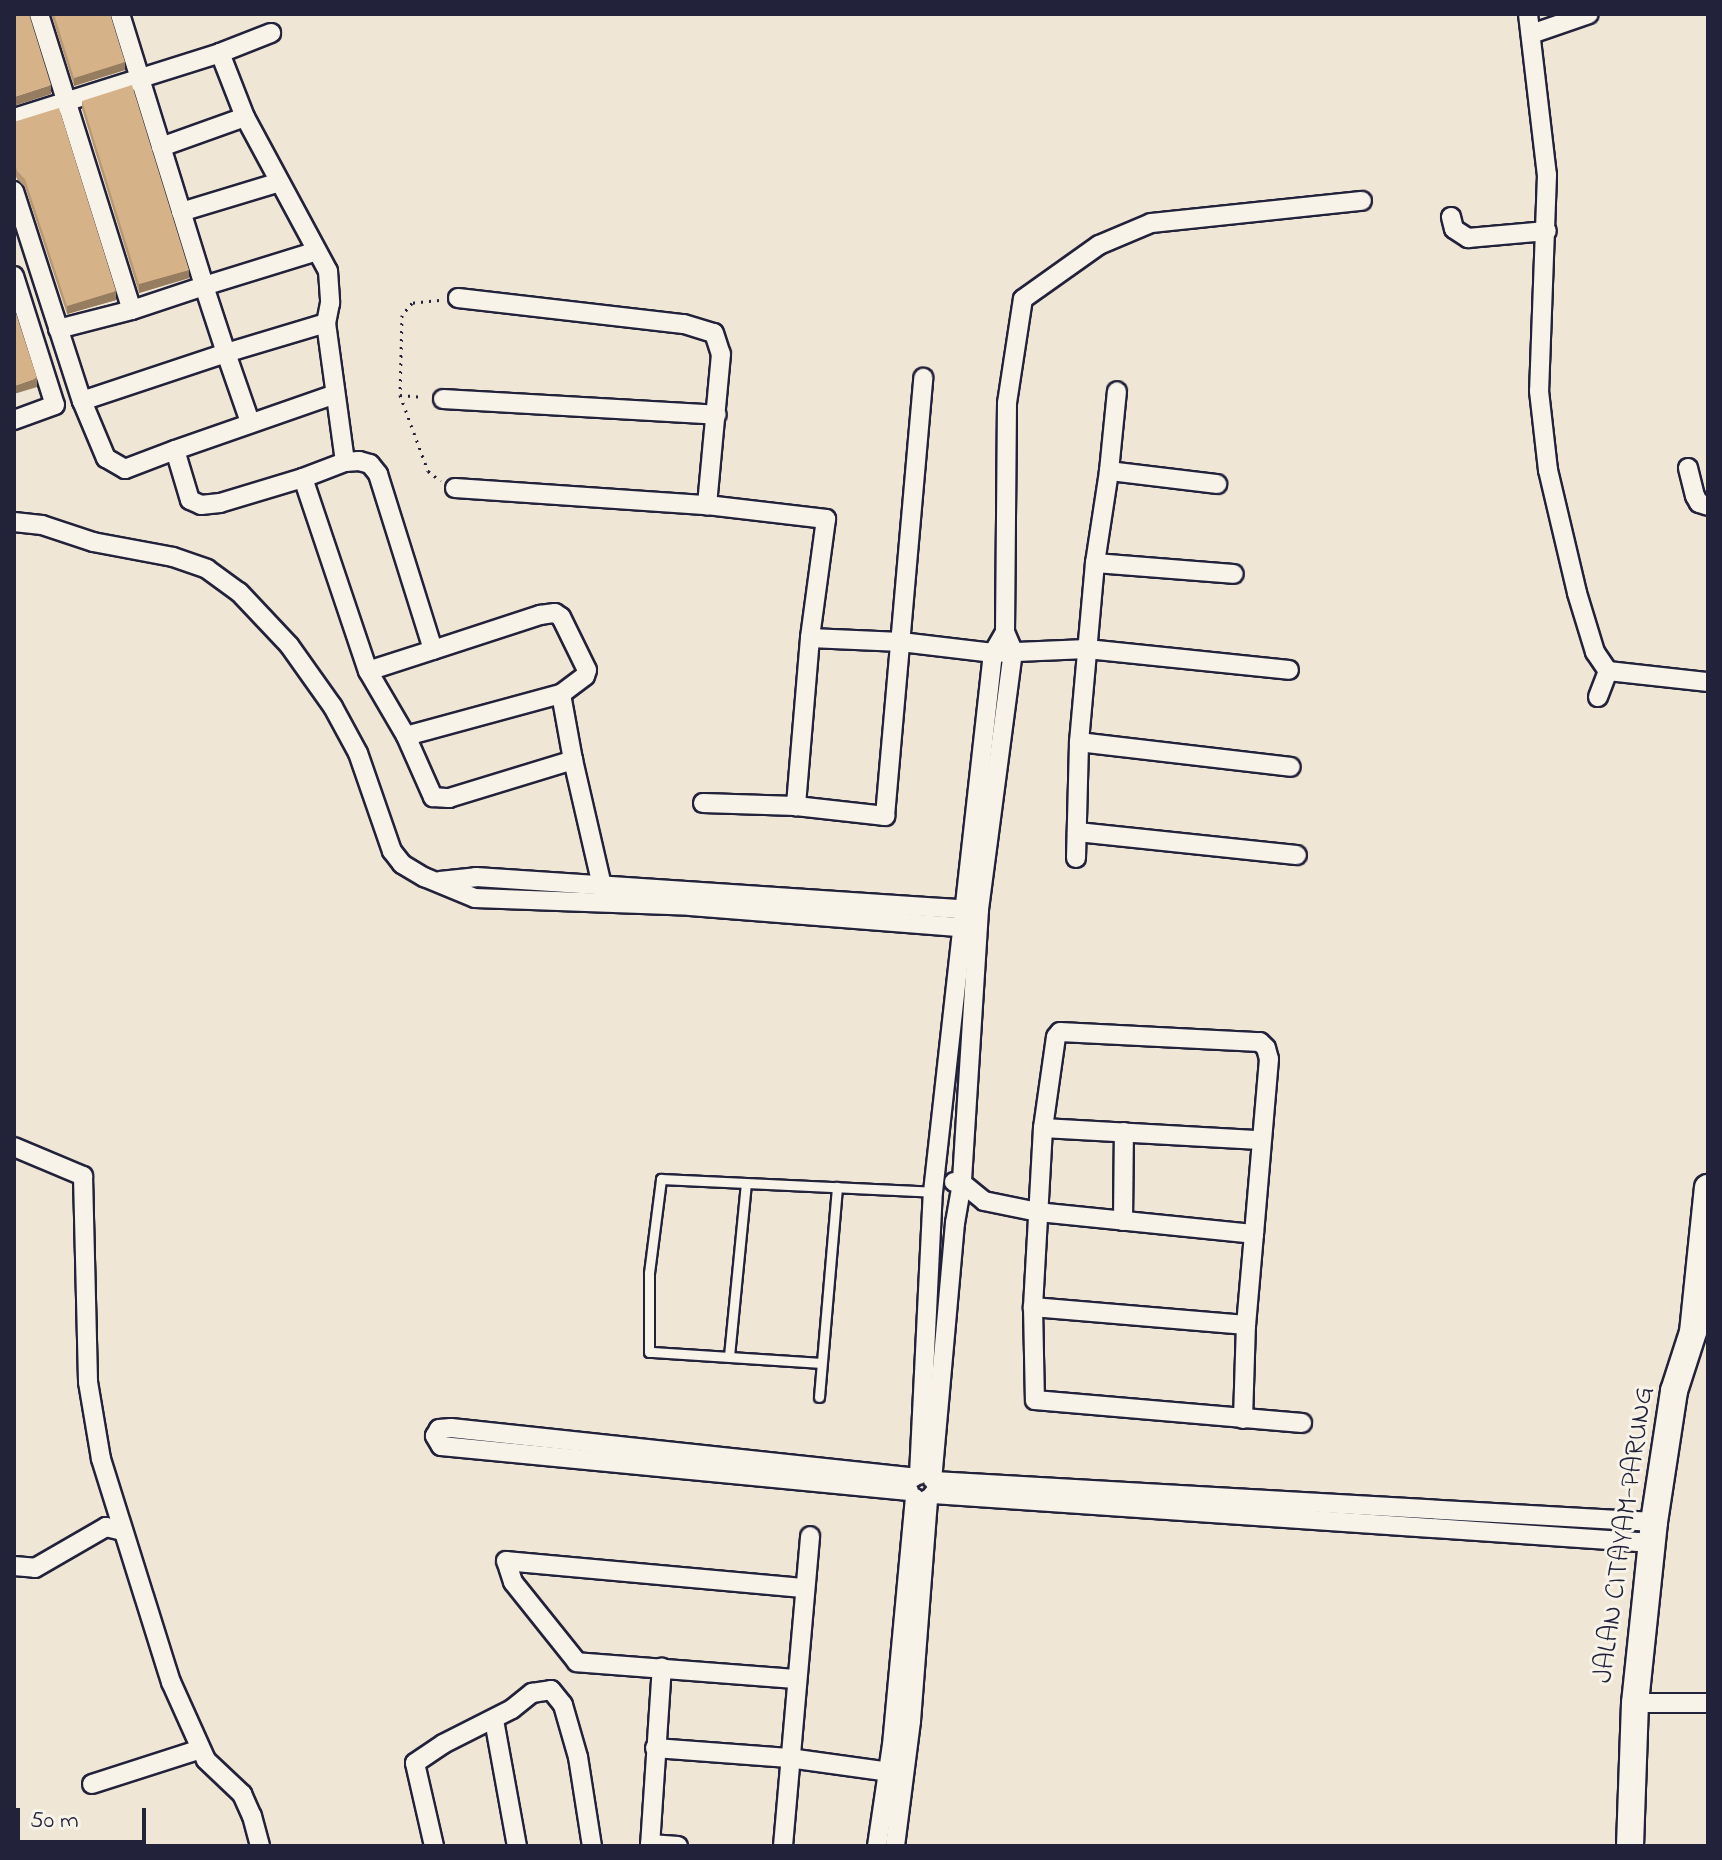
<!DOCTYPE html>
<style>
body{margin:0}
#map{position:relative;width:1722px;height:1860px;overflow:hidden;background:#f0e6d5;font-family:"Indie Flower",sans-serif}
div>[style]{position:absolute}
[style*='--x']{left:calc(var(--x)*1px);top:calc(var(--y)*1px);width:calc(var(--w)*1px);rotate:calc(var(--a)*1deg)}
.path>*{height:3px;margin-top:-1.5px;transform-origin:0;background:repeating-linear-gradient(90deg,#22223b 0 2px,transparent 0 8px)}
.roads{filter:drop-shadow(2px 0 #22223b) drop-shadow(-2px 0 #22223b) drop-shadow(0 2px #22223b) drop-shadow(0 -2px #22223b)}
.lane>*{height:9px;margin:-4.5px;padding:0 4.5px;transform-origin:4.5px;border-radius:4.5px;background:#f7f3e8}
.street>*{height:18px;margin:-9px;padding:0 9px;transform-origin:9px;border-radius:9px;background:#f7f3e8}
.secondary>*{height:26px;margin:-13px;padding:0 13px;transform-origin:13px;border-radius:13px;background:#f7f3e8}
.wall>*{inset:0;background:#b89975}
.shaded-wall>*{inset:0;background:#967d5f}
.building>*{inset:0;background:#d6b288}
span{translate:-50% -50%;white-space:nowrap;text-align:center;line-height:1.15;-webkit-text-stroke:6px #f7f3e8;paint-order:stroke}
.street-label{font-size:28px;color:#22223b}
.frame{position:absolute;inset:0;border:16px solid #22223b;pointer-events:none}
.scale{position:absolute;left:16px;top:1808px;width:130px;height:36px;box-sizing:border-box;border:4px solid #22223b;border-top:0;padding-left:10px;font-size:24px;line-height:28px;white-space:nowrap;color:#22223b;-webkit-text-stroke:6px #f7f3e8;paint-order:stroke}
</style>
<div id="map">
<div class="path">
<div style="--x:439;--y:300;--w:27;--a:174"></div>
<div style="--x:412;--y:303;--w:16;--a:130"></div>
<div style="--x:402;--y:315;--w:80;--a:91.4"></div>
<div style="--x:400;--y:395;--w:81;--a:69.8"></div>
<div style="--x:428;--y:471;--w:16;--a:38"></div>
<div style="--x:400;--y:395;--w:24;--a:5"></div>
</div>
<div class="roads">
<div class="lane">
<div style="--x:729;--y:1356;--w:173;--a:-84.4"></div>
<div style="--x:821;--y:1363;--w:172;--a:-176.3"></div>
<div style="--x:649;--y:1352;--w:79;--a:-90"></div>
<div style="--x:649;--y:1273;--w:95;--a:-82.7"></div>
<div style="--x:661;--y:1179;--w:272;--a:2.7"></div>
<div style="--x:819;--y:1397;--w:211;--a:-85.1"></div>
</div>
<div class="street">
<div style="--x:39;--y:14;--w:310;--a:72.6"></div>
<div style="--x:120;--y:14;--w:285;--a:72.8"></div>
<div style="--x:204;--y:286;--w:118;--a:-17.2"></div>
<div style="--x:1528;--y:14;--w:162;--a:83.3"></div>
<div style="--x:1547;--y:175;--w:216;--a:92.1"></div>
<div style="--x:1539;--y:391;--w:80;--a:83.5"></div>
<div style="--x:1548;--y:470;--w:126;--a:76.7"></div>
<div style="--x:1577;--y:593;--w:62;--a:73"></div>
<div style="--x:1595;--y:652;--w:23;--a:56"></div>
<div style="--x:1608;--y:671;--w:101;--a:6.3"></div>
<div style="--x:1531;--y:34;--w:61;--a:-19"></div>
<div style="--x:220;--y:53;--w:55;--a:-21.4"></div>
<div style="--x:14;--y:118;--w:216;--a:-17.5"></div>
<div style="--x:220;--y:53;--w:69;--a:68.7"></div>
<div style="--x:245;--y:117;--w:175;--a:61.7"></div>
<div style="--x:328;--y:271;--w:32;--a:86"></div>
<div style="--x:330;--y:303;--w:20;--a:101"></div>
<div style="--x:326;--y:323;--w:140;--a:82.2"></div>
<div style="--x:161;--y:147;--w:89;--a:-19.7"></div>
<div style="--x:14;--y:191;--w:221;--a:72.1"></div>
<div style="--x:82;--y:401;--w:62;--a:67.2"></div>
<div style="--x:106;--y:458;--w:22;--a:30"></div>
<div style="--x:125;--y:469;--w:53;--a:-20.8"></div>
<div style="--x:175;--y:450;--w:52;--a:73.3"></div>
<div style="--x:190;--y:500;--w:12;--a:24"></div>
<div style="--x:201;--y:505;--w:19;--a:-6"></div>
<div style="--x:220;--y:503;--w:87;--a:-16.8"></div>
<div style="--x:303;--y:478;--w:204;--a:71.4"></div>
<div style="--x:368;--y:671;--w:75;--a:59.7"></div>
<div style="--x:406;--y:736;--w:67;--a:66.1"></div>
<div style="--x:433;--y:797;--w:16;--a:4"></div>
<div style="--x:449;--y:798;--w:130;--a:-17"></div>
<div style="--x:573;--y:760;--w:129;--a:77"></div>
<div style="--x:181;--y:212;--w:103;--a:-16.9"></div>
<div style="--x:1451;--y:217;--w:12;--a:76"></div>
<div style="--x:1454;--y:229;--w:17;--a:33"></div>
<div style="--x:1468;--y:238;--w:79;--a:-5.1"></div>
<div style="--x:14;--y:276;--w:135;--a:72.4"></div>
<div style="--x:55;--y:405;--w:44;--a:159.9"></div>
<div style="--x:458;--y:298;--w:227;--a:6.6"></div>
<div style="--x:684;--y:324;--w:31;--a:17"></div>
<div style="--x:714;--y:333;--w:22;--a:72"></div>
<div style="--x:721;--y:354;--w:152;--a:95.3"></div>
<div style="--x:58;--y:329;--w:76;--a:-14.4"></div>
<div style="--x:132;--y:310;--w:76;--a:-18.4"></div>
<div style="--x:204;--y:286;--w:71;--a:71.8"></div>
<div style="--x:226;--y:353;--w:152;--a:161.6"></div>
<div style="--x:443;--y:399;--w:274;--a:3.3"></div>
<div style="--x:250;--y:422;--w:73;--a:-109.2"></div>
<div style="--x:226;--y:353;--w:104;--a:-16.7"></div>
<div style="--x:175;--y:450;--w:167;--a:-19.2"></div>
<div style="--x:1688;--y:468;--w:29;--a:76"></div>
<div style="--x:1695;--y:496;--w:8;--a:60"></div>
<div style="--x:1699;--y:503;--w:9;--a:18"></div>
<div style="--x:1109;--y:471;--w:80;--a:-84.3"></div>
<div style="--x:303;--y:478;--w:45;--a:-20.9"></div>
<div style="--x:345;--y:462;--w:14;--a:-4"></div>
<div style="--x:359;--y:461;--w:11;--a:15"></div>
<div style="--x:370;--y:464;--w:13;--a:51"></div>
<div style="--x:378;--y:474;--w:184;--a:72.6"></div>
<div style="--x:433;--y:650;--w:68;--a:162.1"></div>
<div style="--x:455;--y:488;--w:253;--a:3.9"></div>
<div style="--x:707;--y:505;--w:120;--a:6.7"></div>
<div style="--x:826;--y:519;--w:120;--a:97.7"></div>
<div style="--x:810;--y:638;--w:169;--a:94.8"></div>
<div style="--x:14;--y:522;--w:28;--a:6"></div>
<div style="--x:42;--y:525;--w:54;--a:18.4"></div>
<div style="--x:93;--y:542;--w:81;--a:10.6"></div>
<div style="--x:173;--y:557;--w:36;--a:19"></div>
<div style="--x:207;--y:569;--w:39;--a:36"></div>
<div style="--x:239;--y:592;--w:73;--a:46.7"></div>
<div style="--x:289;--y:645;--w:76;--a:54.6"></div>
<div style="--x:333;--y:707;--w:52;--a:61.5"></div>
<div style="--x:358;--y:753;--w:104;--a:70.9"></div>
<div style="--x:392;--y:851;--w:16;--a:52"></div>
<div style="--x:402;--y:864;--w:26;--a:31"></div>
<div style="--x:424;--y:877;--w:55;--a:22.4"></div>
<div style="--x:475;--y:898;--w:215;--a:2.1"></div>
<div style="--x:690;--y:906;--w:281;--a:4.5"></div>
<div style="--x:1095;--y:563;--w:139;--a:4.5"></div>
<div style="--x:1005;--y:632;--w:229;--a:-89.5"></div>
<div style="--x:1007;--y:403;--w:105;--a:-81.3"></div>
<div style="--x:1023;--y:299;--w:93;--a:-35.4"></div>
<div style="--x:1099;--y:245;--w:56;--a:-22.9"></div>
<div style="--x:1151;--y:223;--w:212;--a:-6"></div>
<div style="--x:810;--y:638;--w:91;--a:2.5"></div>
<div style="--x:901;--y:642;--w:93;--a:6.8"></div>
<div style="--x:993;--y:653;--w:94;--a:-2.4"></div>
<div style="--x:1087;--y:649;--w:203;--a:5.9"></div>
<div style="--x:433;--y:650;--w:113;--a:-18.1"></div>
<div style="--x:540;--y:615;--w:15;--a:-8"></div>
<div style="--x:555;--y:613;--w:7;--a:34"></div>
<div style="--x:561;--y:617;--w:59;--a:63.9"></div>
<div style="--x:587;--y:670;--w:6;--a:108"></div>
<div style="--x:585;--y:676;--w:30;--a:143"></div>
<div style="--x:561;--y:694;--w:67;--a:79.7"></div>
<div style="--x:1598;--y:697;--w:28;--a:-69"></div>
<div style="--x:406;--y:736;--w:161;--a:-15.2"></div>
<div style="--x:1079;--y:742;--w:213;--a:6.7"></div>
<div style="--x:703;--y:803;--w:93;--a:1.8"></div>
<div style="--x:796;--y:806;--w:90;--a:6.4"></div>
<div style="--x:885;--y:816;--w:440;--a:-85"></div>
<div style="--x:1077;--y:832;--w:221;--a:6"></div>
<div style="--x:1076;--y:858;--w:116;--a:-88.5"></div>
<div style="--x:1079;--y:742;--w:180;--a:-84.9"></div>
<div style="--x:1095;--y:563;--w:93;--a:-81.3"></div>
<div style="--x:1109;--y:471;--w:109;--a:6.9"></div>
<div style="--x:440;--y:881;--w:36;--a:-6"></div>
<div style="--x:476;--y:877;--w:497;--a:3.8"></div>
<div style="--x:1043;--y:1128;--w:217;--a:3.2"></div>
<div style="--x:14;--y:1147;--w:75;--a:22.8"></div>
<div style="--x:83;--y:1176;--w:206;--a:88.6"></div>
<div style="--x:88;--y:1382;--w:78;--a:80.4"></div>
<div style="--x:101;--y:1459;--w:234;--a:72.6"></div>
<div style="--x:171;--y:1682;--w:85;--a:65.8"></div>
<div style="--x:206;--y:1760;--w:50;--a:43.4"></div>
<div style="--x:242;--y:1794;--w:24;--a:66"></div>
<div style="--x:252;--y:1816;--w:31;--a:75"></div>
<div style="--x:954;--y:1182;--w:8;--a:7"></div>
<div style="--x:962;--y:1183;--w:28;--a:39"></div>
<div style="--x:984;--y:1201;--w:55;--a:11.5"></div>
<div style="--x:1038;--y:1212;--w:217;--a:5.8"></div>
<div style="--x:1254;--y:1234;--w:91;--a:95"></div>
<div style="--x:1246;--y:1325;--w:214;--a:-175.2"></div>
<div style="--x:1033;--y:1307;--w:93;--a:88.8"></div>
<div style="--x:1035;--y:1400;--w:268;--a:4.9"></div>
<div style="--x:1123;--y:1221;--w:89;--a:-89.4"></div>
<div style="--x:1033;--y:1307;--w:179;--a:-86.8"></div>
<div style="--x:1043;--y:1128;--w:92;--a:-81.9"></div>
<div style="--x:1056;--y:1037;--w:6;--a:-51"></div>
<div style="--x:1060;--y:1032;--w:200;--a:2.9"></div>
<div style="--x:1260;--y:1042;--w:8;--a:45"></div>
<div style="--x:1266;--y:1048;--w:11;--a:75"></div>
<div style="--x:1269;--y:1059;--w:176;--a:94.9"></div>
<div style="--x:1243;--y:1419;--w:94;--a:-88.2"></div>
<div style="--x:919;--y:1475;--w:283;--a:-87.2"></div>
<div style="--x:933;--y:1192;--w:542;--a:-83.65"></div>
<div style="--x:993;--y:653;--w:24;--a:-60"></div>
<div style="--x:1005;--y:632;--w:21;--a:67"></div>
<div style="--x:1013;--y:651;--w:261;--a:97.5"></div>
<div style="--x:979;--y:910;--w:274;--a:93.6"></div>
<div style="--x:962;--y:1183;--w:41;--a:99.9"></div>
<div style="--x:955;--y:1223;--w:257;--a:95.1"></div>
<div style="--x:934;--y:1481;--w:721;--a:3.26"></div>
<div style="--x:909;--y:1491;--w:470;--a:-174.5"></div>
<div style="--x:441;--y:1446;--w:12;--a:-121"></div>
<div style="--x:435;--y:1436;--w:8;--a:-60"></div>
<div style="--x:439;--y:1429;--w:12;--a:-5"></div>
<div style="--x:451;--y:1428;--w:465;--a:6.1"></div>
<div style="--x:933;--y:1494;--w:721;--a:3.9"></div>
<div style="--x:14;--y:1566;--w:21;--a:5"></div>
<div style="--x:35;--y:1568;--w:82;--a:-30"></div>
<div style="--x:106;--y:1527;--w:16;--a:14"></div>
<div style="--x:796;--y:1679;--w:220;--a:-175.6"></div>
<div style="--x:577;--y:1662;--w:102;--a:-128.7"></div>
<div style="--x:513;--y:1582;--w:22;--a:-108"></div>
<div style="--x:506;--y:1561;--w:300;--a:5.2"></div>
<div style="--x:1635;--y:1703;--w:73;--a:0"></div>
<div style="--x:494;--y:1720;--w:128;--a:79.7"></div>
<div style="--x:655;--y:1748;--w:134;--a:4.3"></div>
<div style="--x:789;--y:1758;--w:109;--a:7.9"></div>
<div style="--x:92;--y:1784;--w:114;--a:-17.8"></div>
<div style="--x:650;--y:1844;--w:28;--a:4"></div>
<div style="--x:434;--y:1846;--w:85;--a:-102.9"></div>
<div style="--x:415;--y:1763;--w:34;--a:-34"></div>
<div style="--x:443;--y:1744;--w:77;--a:-26.9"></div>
<div style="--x:512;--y:1709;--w:26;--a:-39"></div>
<div style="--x:532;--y:1693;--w:19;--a:-9"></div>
<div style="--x:551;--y:1690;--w:19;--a:51"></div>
<div style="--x:563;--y:1705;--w:54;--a:73.9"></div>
<div style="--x:578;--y:1757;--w:90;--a:81.1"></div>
<div style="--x:650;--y:1846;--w:179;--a:-86.2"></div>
<div style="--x:783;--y:1846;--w:311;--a:-85"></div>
<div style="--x:877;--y:1846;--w:102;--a:-81.6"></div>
<div style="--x:892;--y:1745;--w:248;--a:-84.7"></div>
<div style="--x:895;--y:1846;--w:126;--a:-82.7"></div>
<div style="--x:911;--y:1721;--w:223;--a:-85.6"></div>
</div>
<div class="secondary">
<div style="--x:1630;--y:1846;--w:143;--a:-88"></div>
<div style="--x:1635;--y:1703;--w:182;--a:-84"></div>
<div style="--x:1654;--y:1522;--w:133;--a:-81.3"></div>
<div style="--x:1674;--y:1391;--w:62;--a:-72.1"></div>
<div style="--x:1693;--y:1332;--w:145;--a:-84.1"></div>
</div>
</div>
<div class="wall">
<div style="clip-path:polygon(51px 14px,110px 14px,125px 70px,74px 86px)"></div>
<div style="clip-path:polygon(82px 101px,189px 278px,139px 293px,82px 109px)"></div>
<div style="clip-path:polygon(14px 120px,116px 300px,67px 314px,25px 187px,17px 179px,14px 171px)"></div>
</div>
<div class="shaded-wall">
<div style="clip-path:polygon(125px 62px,125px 70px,74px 86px,74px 78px)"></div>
<div style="clip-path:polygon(51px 85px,51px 94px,14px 106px,14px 97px)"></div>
<div style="clip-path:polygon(189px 270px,189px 278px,139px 293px,139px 284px)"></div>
<div style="clip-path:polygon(116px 291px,116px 300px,67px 314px,67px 306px)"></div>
<div style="clip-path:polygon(37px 378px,37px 387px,14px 394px,14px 386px)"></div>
</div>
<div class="building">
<div style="clip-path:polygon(14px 14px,29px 14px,51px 85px,14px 97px)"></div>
<div style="clip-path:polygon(54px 14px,110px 14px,125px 62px,74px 78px)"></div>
<div style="clip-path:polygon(132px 85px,189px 270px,139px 284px,82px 101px)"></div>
<div style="clip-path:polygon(59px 108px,116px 291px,67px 306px,25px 179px,17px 171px,14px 162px,14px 120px,17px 121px)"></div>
<div style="clip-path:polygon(14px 307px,37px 378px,14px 386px)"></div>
</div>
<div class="street-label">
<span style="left:1625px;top:1535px;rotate:-82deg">JALAN CITAYAM-PARUNG</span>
</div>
<div class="frame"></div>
<div class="scale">50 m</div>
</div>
